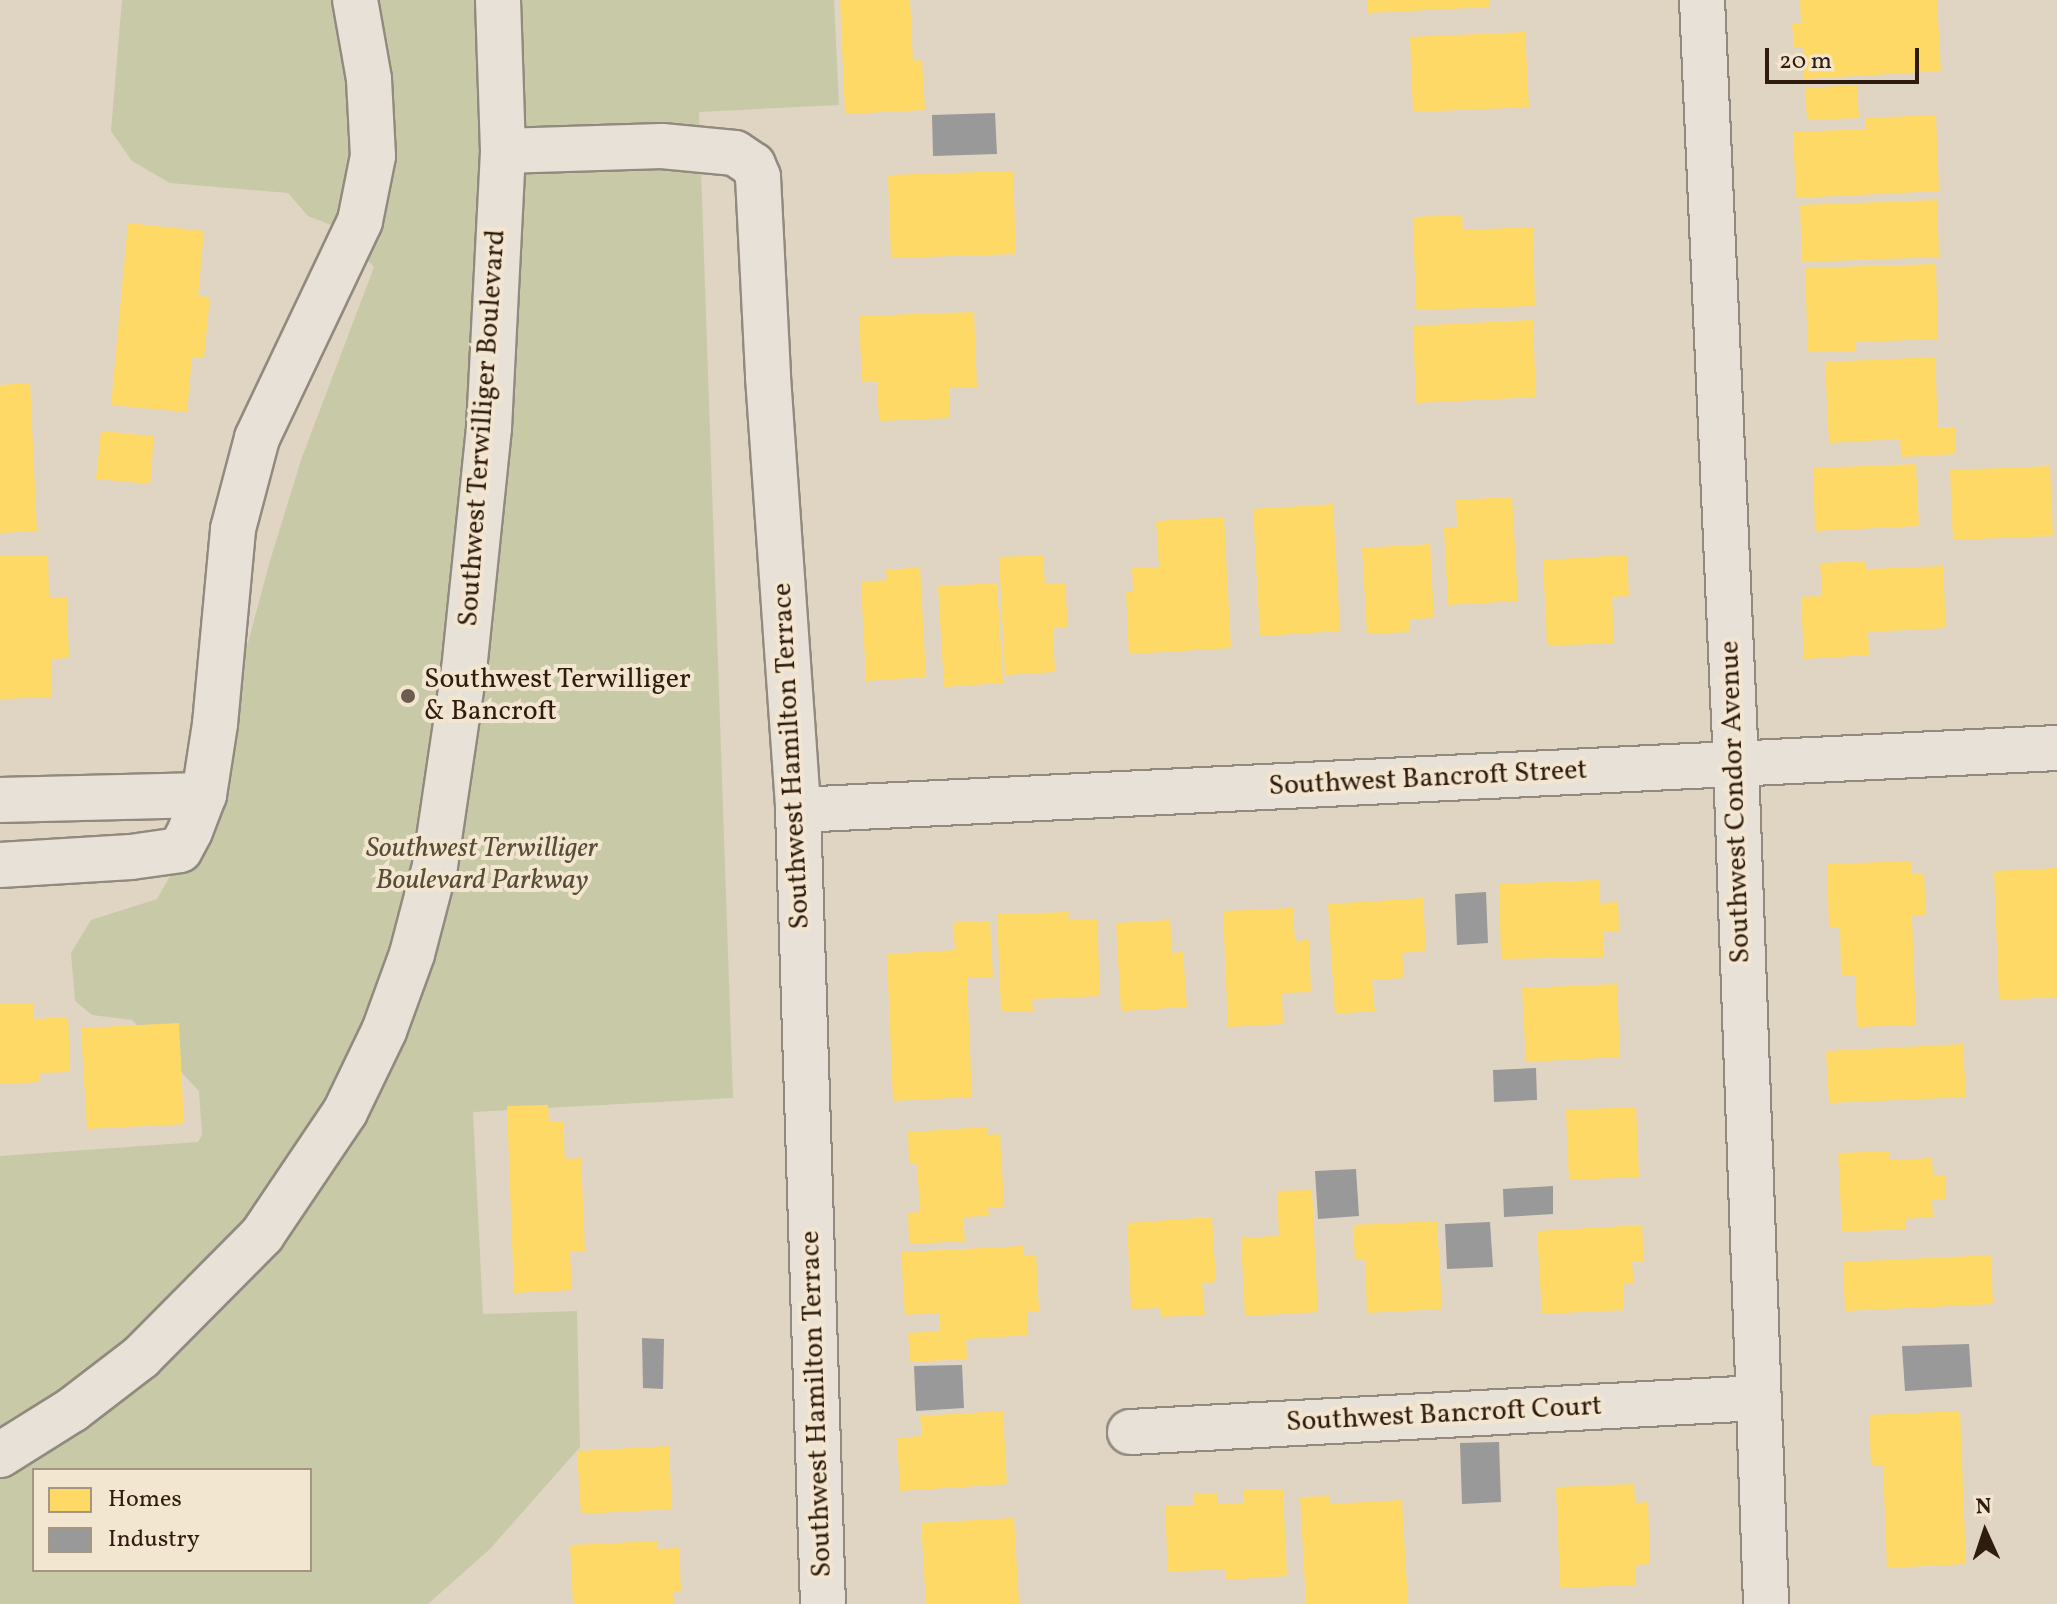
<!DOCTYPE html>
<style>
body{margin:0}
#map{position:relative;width:2057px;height:1604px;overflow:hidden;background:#e0d5c3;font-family:Vollkorn,serif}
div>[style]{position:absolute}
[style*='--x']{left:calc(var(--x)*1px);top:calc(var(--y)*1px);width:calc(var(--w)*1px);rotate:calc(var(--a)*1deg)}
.green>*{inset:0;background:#c8c9a7}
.homes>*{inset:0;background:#ffd966}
.industry>*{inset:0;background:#999}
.roads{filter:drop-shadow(2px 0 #928a7e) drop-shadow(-2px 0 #928a7e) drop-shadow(0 2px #928a7e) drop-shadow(0 -2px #928a7e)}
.street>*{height:44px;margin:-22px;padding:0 22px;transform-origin:22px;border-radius:22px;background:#e7e1d7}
.secondary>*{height:44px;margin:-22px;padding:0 22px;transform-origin:22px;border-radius:22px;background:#e7e1d7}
.dots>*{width:22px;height:22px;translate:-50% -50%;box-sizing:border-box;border:4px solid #f3e6d0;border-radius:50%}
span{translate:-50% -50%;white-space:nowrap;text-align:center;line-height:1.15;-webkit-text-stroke:8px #f3e6d0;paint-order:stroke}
.street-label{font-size:28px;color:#301c0f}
.poi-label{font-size:28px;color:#301c0f}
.left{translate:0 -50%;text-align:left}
.park-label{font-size:28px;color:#584d36;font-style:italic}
.legend{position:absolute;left:32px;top:1468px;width:280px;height:104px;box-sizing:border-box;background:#f3e6d0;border:2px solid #a59583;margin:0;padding:10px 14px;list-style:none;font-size:24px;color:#301c0f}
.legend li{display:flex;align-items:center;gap:16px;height:40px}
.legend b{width:40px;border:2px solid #a59583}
.north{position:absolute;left:1945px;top:1492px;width:80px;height:80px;-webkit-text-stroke:6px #f3e6d0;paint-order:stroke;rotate:357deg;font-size:22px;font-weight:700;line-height:32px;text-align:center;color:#301c0f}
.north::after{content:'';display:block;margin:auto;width:28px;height:36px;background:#301c0f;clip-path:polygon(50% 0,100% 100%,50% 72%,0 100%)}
.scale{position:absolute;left:1765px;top:48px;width:154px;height:36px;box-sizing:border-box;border:4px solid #301c0f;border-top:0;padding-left:10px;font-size:24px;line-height:28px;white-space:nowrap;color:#301c0f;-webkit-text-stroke:6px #f3e6d0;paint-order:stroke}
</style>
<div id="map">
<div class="green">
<div style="clip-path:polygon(evenodd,122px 0,834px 0,839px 105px,699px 112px,733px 1098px,473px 1112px,483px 1314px,577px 1311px,580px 1447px,490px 1549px,428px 1604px,0 1604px,0 1156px,198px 1142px,202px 1135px,199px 1091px,132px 1020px,92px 1015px,75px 1001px,71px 953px,91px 920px,157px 899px,220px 787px,236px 687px,270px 561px,301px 460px,374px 267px,334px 226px,308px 216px,288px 193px,170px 183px,132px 161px,111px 131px,122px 0,34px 1470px,310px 1470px,310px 1570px,34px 1570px,34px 1470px)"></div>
</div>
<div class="homes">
<div style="clip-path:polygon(840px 0,910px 0,913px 61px,922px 60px,925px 110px,845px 114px)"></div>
<div style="clip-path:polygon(1368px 0,1489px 0,1490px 7px,1368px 13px)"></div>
<div style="clip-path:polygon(1800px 0,1937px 0,1941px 71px,1804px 79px,1803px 48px,1794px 48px,1792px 24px,1801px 24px)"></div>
<div style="clip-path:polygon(1525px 32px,1529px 107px,1413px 112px,1410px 37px)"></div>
<div style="clip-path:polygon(1857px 85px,1859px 118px,1807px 120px,1805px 88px)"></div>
<div style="clip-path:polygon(1936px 115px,1939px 191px,1796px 198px,1793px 132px,1865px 129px,1865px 118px)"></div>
<div style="clip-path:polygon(1013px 171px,1016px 254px,891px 258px,888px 175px)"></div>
<div style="clip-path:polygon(1937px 200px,1939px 257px,1802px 262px,1800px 205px)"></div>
<div style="clip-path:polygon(1462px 215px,1463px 230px,1533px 227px,1535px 306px,1416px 310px,1413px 217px)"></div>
<div style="clip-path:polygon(128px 223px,204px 231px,198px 296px,210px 297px,204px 358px,192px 357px,187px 412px,111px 405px)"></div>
<div style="clip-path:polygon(1936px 264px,1938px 339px,1855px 342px,1855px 351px,1808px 352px,1805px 268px)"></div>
<div style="clip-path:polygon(974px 312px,977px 387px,949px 388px,950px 418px,879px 421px,877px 382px,862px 382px,859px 316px)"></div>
<div style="clip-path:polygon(1533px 320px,1536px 397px,1416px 403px,1413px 326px)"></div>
<div style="clip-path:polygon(1935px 357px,1938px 428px,1955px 427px,1956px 454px,1901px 457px,1900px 439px,1829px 443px,1825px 362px)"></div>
<div style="clip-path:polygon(30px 383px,37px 531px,0 533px,0 385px)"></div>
<div style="clip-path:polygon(101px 431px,154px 436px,150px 484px,96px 479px)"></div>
<div style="clip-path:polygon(1916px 464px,1919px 526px,1815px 531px,1813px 468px)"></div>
<div style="clip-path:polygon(2050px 466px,2053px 536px,1953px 540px,1950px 470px)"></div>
<div style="clip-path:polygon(1512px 497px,1518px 601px,1448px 605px,1444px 528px,1457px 527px,1456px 500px)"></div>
<div style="clip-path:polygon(1333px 504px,1340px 631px,1260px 636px,1253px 509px)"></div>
<div style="clip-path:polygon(1224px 517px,1231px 648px,1129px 654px,1126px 592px,1133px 591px,1132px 568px,1159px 567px,1156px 521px)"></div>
<div style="clip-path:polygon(1430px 544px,1434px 618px,1410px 619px,1410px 632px,1367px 634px,1362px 548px)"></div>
<div style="clip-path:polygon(48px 555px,49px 598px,67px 597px,69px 658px,51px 659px,52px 697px,0 699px,0 556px)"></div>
<div style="clip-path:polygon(1043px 555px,1045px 584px,1065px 583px,1068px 628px,1053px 628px,1055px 672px,1005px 675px,999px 557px)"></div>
<div style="clip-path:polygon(1627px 555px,1629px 596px,1612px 597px,1614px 643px,1547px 646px,1543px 560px)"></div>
<div style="clip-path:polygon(1865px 561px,1866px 569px,1943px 566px,1946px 628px,1868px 632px,1869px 655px,1804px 659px,1801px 597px,1822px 596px,1820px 563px)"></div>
<div style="clip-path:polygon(920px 567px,926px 677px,866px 681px,861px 582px,887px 580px,886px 570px)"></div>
<div style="clip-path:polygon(997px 583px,1003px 683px,944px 687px,938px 586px)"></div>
<div style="clip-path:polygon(1911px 861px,1911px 873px,1924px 873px,1926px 915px,1912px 916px,1916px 1025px,1857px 1027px,1855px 975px,1841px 976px,1840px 927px,1829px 928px,1827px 864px)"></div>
<div style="clip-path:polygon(2057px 868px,2057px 997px,1999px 1000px,1994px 871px)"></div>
<div style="clip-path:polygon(1599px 880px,1600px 903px,1618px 902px,1619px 931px,1603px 932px,1603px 957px,1501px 959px,1499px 884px)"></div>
<div style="clip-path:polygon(1423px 898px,1426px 951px,1402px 953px,1404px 978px,1372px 980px,1375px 1011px,1335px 1014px,1328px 904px)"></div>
<div style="clip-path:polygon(1293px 908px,1295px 941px,1309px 940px,1311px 992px,1282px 993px,1283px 1024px,1228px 1027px,1223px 911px)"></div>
<div style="clip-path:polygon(1069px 912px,1068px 920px,1097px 920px,1100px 996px,1032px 999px,1033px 1011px,1001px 1011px,997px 914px)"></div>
<div style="clip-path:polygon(1170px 920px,1172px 953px,1183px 952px,1187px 1007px,1121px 1011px,1116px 923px)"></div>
<div style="clip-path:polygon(990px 921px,993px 977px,967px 978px,972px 1097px,893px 1101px,887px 954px,955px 950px,953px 922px)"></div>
<div style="clip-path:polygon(1617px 984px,1620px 1057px,1526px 1062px,1522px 988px)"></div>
<div style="clip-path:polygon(34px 1003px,34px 1019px,68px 1017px,70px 1072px,39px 1073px,40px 1082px,0 1084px,0 1004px)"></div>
<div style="clip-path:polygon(179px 1023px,184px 1124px,87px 1129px,81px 1028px)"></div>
<div style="clip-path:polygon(1963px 1044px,1966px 1097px,1829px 1103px,1826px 1051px)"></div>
<div style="clip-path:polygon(548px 1105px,549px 1121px,563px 1121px,565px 1159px,581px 1158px,585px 1251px,570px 1252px,572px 1290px,514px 1293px,507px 1106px)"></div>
<div style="clip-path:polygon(1636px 1107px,1639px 1177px,1569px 1180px,1566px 1110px)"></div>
<div style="clip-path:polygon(987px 1127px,987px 1135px,1000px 1134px,1004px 1207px,988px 1207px,989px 1216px,963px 1217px,965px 1241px,909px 1244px,908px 1213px,920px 1212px,917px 1163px,909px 1163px,908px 1132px)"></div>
<div style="clip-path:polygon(1890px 1151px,1890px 1160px,1932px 1158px,1933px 1175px,1945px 1175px,1946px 1199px,1932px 1200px,1933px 1217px,1905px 1219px,1905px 1229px,1842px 1232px,1838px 1153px)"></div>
<div style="clip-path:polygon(1312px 1190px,1318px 1312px,1245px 1316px,1241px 1238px,1279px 1236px,1277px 1191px)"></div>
<div style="clip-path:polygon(1212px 1217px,1216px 1282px,1202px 1283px,1205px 1315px,1161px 1317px,1160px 1308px,1131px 1309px,1127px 1223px)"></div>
<div style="clip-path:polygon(1437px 1221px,1442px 1309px,1367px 1313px,1365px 1259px,1355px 1260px,1353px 1225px)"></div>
<div style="clip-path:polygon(1642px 1225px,1644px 1262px,1632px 1262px,1634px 1283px,1623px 1283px,1624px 1310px,1542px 1314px,1537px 1231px)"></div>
<div style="clip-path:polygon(1023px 1246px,1024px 1256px,1036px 1255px,1039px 1311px,1027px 1311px,1028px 1335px,966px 1339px,967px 1359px,910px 1362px,908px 1333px,940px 1331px,939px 1313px,905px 1315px,901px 1252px)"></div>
<div style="clip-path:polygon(1991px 1255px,1993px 1304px,1845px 1311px,1843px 1262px)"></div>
<div style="clip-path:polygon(1003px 1411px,1007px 1484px,900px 1491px,897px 1438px,922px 1436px,920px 1416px)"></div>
<div style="clip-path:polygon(1960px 1411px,1966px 1564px,1887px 1568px,1883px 1465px,1871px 1466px,1869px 1415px)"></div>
<div style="clip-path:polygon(669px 1446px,672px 1509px,581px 1514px,577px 1451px)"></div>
<div style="clip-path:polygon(1634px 1484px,1635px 1503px,1648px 1502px,1650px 1564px,1635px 1565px,1636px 1585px,1560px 1588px,1556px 1487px)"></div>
<div style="clip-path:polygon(1283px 1489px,1287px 1576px,1225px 1580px,1225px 1569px,1168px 1572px,1165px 1506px,1194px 1505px,1193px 1494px,1217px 1493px,1218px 1504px,1243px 1503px,1243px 1490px)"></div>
<div style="clip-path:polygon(1330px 1496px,1330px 1504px,1402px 1500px,1408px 1604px,1306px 1604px,1300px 1497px)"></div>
<div style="clip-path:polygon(1014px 1518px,1019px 1604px,926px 1604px,921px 1523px)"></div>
<div style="clip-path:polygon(657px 1541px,658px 1549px,679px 1548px,681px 1591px,673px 1591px,673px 1604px,573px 1604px,570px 1545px)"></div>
</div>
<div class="industry">
<div style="clip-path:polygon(995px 113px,997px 154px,933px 156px,932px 115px)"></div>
<div style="clip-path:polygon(1486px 892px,1488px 943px,1457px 945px,1455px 894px)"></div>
<div style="clip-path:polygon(1536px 1068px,1537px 1100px,1494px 1102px,1493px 1070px)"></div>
<div style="clip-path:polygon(1356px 1169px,1359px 1216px,1318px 1219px,1315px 1171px)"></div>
<div style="clip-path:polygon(1553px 1186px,1553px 1214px,1504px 1217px,1503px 1189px)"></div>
<div style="clip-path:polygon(1490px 1222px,1493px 1267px,1447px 1269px,1445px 1224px)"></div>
<div style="clip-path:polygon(642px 1338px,664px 1339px,663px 1389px,643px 1388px)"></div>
<div style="clip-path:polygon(1969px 1344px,1972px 1387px,1905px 1391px,1902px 1346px)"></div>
<div style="clip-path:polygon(962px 1365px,964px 1408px,916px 1411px,914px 1366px)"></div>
<div style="clip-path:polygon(1499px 1442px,1501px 1502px,1462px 1504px,1460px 1443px)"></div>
</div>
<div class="roads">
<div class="street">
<div style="--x:1702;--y:0;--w:765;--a:87.45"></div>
<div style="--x:1736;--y:764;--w:841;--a:87.95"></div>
<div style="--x:503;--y:151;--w:159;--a:-1.8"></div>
<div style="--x:662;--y:146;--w:73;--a:5.5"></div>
<div style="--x:735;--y:153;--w:22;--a:34"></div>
<div style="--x:753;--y:165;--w:13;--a:67"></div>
<div style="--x:758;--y:177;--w:200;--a:87.1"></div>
<div style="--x:768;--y:377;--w:434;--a:86"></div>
<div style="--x:798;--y:810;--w:794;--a:88.2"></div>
<div style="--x:0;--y:800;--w:204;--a:-1.4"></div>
<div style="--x:798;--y:810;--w:1261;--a:-2.82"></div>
<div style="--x:0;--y:865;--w:131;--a:-3.5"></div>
<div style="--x:131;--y:857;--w:49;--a:-8.1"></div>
<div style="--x:180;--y:850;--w:21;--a:-62"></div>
<div style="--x:190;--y:831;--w:39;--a:-69"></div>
<div style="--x:204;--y:795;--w:72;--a:-81.2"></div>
<div style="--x:215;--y:724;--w:196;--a:-84.7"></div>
<div style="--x:233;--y:529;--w:94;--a:-75.2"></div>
<div style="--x:257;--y:438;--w:240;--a:-64.6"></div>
<div style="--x:360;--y:221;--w:66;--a:-78.7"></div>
<div style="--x:373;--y:156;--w:77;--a:-93"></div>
<div style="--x:369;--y:79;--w:80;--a:-100"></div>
<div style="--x:1130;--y:1432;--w:629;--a:-3.1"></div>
</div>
<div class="secondary">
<div style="--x:0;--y:1455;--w:85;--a:-32"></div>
<div style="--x:72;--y:1410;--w:87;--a:-37.5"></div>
<div style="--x:141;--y:1357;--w:172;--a:-45.2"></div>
<div style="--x:262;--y:1235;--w:148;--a:-56"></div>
<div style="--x:345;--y:1112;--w:90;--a:-64.3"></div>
<div style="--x:384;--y:1031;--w:82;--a:-70"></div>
<div style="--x:412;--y:954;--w:91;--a:-75.4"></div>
<div style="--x:435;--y:866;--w:198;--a:-81.6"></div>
<div style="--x:464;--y:670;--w:243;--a:-84.1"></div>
<div style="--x:489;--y:428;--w:277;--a:-87.1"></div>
<div style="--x:503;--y:151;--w:151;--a:-91.9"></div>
</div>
</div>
<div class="dots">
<div style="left:408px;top:696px;background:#6e5d4e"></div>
</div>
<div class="street-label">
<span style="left:483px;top:428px;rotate:-86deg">Southwest Terwilliger Boulevard</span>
<span style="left:792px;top:756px;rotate:-93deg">Southwest Hamilton Terrace</span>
<span style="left:1428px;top:779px;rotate:-3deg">Southwest Bancroft Street</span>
<span style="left:1736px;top:802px;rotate:-92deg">Southwest Condor Avenue</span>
<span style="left:817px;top:1404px;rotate:-92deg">Southwest Hamilton Terrace</span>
<span style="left:1444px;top:1415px;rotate:-3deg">Southwest Bancroft Court</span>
</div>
<div class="poi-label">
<span class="left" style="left:424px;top:696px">Southwest Terwilliger<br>&amp; Bancroft</span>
</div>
<div class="park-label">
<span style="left:482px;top:865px">Southwest Terwilliger<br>Boulevard Parkway</span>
</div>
<ul class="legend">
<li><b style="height:22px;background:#ffd966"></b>Homes</li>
<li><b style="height:22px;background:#999"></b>Industry</li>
</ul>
<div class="north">N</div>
<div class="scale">20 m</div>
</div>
